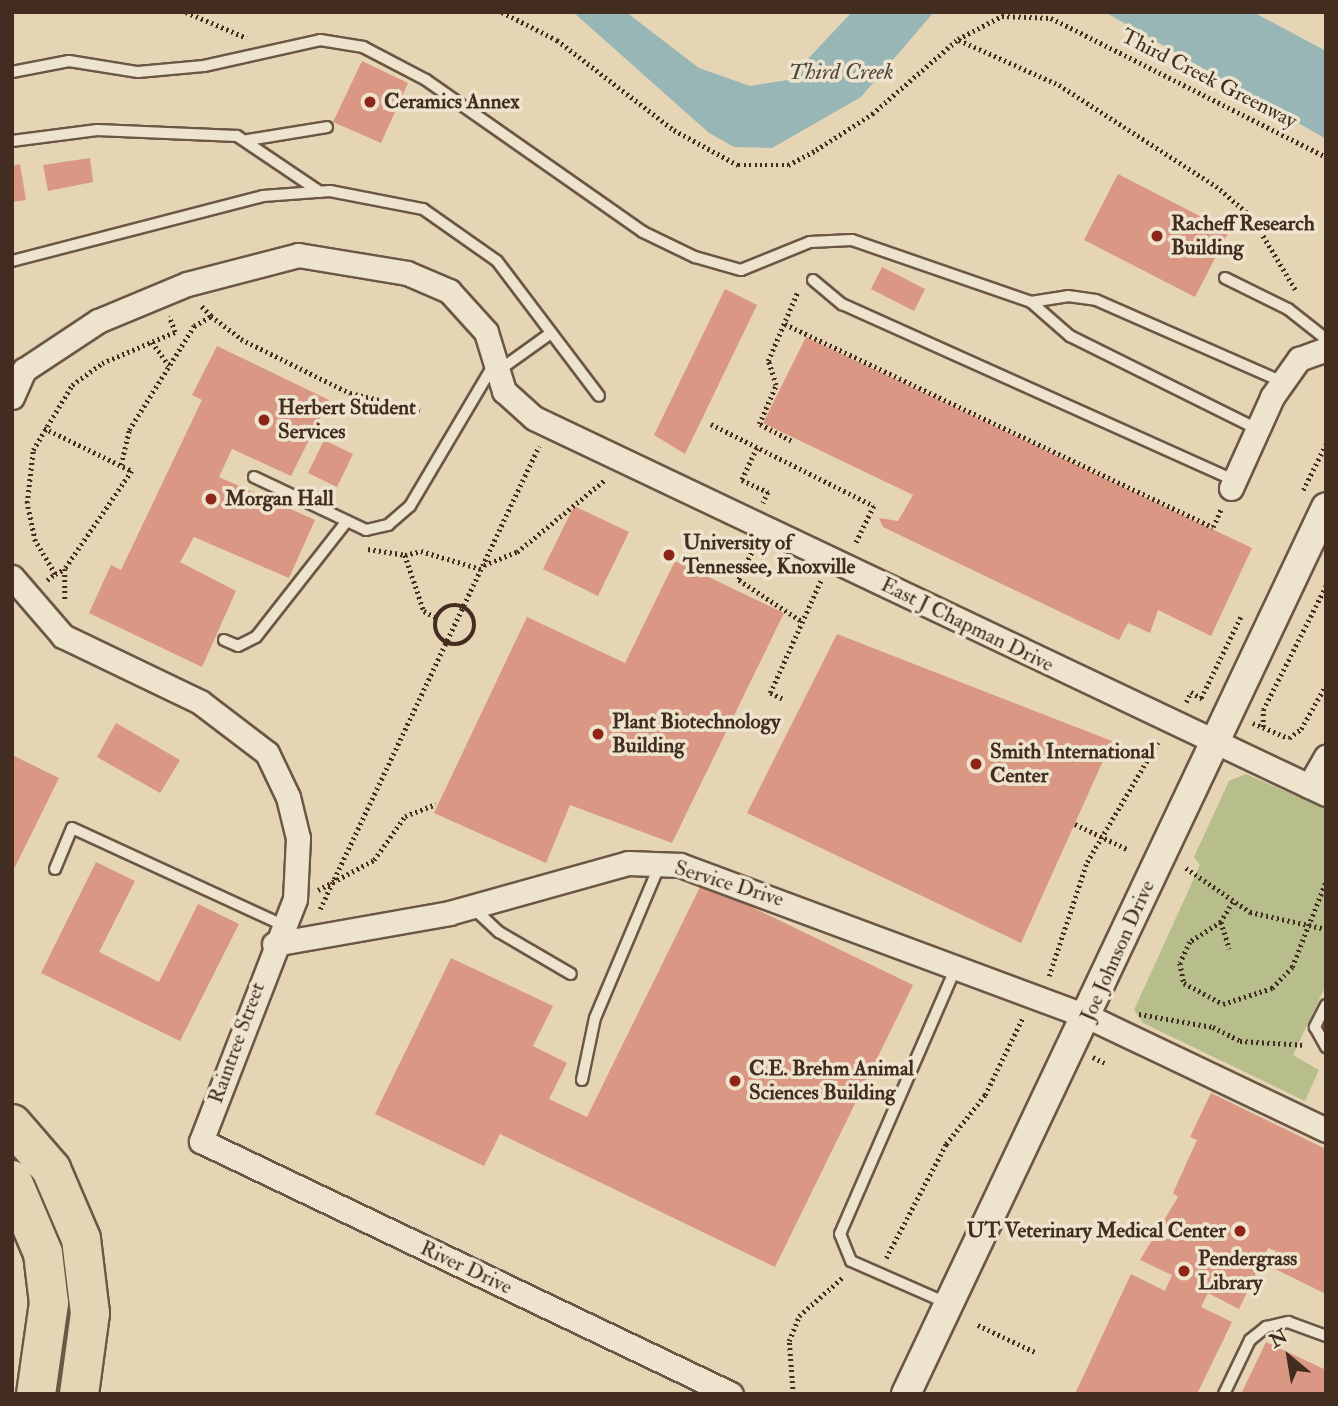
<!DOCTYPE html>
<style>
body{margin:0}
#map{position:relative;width:1338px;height:1406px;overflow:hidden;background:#e5d5b4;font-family:"IM FELL Double Pica",serif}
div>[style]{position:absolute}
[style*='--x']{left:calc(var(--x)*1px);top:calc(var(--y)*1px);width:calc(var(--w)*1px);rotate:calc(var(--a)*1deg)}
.green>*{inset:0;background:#b7bd8b}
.water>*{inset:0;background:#99b6b6}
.building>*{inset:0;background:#da9784}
.path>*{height:4.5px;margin-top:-2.25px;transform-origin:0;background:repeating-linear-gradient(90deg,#422d20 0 2px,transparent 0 5.5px)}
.path>.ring{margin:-2.25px;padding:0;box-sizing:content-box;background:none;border:4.5px solid #422d20;border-radius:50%}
.roads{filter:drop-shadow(2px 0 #6b5745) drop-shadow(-2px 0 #6b5745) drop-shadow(0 2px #6b5745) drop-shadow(0 -2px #6b5745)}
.service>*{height:10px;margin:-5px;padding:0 5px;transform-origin:5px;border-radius:5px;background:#eee4ce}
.minor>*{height:23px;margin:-11.5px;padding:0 11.5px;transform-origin:11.5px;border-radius:11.5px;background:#eee4ce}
.tertiary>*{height:28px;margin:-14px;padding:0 14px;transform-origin:14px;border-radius:14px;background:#eee4ce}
.motorway>*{height:38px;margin:-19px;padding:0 19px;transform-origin:19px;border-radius:19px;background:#e5d5b4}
.dots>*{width:19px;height:19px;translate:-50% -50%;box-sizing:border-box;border:4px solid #eee4ce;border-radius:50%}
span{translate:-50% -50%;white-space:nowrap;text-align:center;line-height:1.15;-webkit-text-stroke:7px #eee4ce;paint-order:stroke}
.street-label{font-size:21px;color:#422d20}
.poi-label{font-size:21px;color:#422d20;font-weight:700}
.left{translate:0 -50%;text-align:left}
.right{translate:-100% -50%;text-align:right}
.water-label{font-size:23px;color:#53483e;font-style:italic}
.frame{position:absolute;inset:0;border:14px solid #422d20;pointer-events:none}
.north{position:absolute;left:1254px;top:1322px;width:70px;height:70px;-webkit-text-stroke:5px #eee4ce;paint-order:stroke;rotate:330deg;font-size:19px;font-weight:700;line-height:28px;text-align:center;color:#422d20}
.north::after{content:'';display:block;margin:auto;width:24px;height:32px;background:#422d20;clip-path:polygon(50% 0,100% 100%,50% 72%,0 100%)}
</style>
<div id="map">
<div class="green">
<div style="clip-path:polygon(1246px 774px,1326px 809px,1326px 985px,1293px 1055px,1319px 1070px,1305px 1101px,1143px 1023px,1134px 1010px,1200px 865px,1194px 857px,1229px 781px)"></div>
</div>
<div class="water">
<div style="clip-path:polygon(573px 12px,626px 12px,699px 68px,750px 86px,788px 80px,852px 12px,934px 12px,861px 97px,772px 148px,734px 147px,709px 133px)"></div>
<div style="clip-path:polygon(1105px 12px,1253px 12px,1326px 51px,1326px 139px)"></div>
</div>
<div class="building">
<div style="clip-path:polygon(362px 61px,408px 83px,381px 143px,333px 122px)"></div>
<div style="clip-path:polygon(90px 158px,93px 182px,48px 191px,43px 165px)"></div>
<div style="clip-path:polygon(20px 164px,26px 200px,12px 202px,12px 166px)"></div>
<div style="clip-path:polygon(1118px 174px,1229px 231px,1195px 297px,1084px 240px)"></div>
<div style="clip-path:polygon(882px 267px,925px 289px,914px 311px,871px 289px)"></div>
<div style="clip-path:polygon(725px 289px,757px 305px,685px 454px,654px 435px)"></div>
<div style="clip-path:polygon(806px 337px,1252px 548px,1211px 636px,1158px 610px,1150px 633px,1128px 623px,1119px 640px,883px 527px,879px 518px,898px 521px,913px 495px,763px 423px)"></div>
<div style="clip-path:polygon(217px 346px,329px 400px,291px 476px,232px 449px,219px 477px,315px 520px,289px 578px,194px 537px,180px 562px,236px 591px,202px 667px,89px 613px,111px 565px,121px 570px,202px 400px,192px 395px)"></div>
<div style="clip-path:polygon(324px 440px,353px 454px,337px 487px,308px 473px)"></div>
<div style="clip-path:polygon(574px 506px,629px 532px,598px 596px,543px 569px)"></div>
<div style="clip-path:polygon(675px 561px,784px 613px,672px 843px,570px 805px,546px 863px,434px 813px,527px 617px,625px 663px)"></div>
<div style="clip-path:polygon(837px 634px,1112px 741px,1021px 943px,747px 813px)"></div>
<div style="clip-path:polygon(116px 723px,180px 760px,160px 793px,97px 757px)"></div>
<div style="clip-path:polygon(12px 755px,59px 778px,12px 873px)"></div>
<div style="clip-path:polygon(96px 862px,135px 881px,99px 952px,159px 982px,198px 904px,239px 924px,180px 1041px,41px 973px)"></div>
<div style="clip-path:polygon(702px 883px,913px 985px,775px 1267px,500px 1134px,484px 1166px,375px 1114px,451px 958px,553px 1006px,533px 1046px,567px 1063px,549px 1099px,587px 1117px)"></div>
<div style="clip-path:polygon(1211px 1093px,1326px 1149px,1326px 1294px,1269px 1266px,1276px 1251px,1268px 1248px,1239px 1309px,1208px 1293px,1201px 1307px,1232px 1322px,1197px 1394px,1075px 1394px,1131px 1274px,1165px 1291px,1172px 1275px,1140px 1260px,1178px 1197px,1173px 1193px,1197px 1140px,1190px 1137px)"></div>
<div style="clip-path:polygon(1266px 1342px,1326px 1370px,1326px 1394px,1241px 1394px)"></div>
</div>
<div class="path">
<div style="--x:186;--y:12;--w:66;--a:23.1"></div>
<div style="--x:502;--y:12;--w:62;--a:27"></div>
<div style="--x:557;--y:40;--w:148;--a:37.6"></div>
<div style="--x:674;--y:130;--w:73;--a:28.7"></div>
<div style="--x:738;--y:165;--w:50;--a:0"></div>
<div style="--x:788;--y:165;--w:32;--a:-28"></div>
<div style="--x:816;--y:150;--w:67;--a:-32.7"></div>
<div style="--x:872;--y:114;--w:114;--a:-41.1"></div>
<div style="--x:958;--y:39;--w:50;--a:-27.6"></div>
<div style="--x:1002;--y:16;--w:49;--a:2.3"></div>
<div style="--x:1051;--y:18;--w:308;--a:26.8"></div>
<div style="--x:959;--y:40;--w:110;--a:24.2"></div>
<div style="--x:1059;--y:85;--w:187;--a:32.8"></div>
<div style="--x:1216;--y:186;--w:48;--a:40.7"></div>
<div style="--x:1252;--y:217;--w:87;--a:59"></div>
<div style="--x:211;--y:316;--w:38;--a:37"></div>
<div style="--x:241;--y:339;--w:122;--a:26.4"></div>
<div style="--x:350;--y:393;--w:72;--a:13.7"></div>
<div style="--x:785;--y:324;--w:474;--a:25.4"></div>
<div style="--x:1213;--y:527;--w:20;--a:-66"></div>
<div style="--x:152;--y:342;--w:29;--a:54"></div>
<div style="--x:711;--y:424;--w:182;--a:26.7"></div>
<div style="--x:874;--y:506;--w:43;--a:116"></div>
<div style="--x:44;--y:428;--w:98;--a:26"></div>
<div style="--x:132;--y:471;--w:119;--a:124.4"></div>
<div style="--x:791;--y:441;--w:36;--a:-152"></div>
<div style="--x:759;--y:424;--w:43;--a:-66.4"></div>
<div style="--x:776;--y:385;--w:25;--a:-108"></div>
<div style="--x:768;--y:361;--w:76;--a:-66.8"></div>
<div style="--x:757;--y:448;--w:35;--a:115"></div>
<div style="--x:742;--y:480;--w:29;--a:25"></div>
<div style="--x:768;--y:492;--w:12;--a:114"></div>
<div style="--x:121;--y:465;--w:36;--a:-77"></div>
<div style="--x:129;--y:430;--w:123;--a:-58"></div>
<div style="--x:194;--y:326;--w:20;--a:-30"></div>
<div style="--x:211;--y:316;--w:14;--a:-135"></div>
<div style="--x:1303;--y:490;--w:51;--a:-63.4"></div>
<div style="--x:754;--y:548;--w:35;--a:115"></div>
<div style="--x:739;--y:580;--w:77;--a:33.3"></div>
<div style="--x:368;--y:549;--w:37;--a:9"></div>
<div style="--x:405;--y:555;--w:59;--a:71.3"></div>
<div style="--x:424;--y:611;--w:15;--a:28"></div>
<div style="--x:405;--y:555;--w:16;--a:-14"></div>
<div style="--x:421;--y:551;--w:63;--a:16.7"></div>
<div style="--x:484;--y:565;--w:35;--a:-22"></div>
<div style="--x:517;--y:552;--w:115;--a:-39.4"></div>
<div style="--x:55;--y:574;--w:11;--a:-27"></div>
<div style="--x:65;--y:569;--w:31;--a:90"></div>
<div style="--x:47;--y:580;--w:10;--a:-37"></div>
<div style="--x:55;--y:574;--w:39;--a:-121"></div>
<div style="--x:35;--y:541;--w:39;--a:-102"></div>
<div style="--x:27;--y:503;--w:53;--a:-83.5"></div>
<div style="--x:33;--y:450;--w:76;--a:-59"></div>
<div style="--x:72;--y:385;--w:37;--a:-36"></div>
<div style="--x:102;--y:363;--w:79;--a:-23"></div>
<div style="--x:175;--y:332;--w:17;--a:-111"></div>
<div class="ring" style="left:435px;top:605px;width:35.5px;height:35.5px"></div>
<div style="--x:1201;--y:698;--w:93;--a:-64"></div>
<div style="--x:782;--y:699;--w:13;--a:-153"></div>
<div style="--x:770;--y:693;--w:124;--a:-65.7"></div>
<div style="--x:1186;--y:702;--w:11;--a:-63"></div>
<div style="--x:1191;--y:692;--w:16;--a:30"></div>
<div style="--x:1253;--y:723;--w:39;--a:23"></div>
<div style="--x:1289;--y:738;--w:15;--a:-37"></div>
<div style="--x:1301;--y:729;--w:51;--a:-60.4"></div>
<div style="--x:1263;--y:727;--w:17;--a:-90"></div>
<div style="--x:1263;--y:710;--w:139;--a:-63.1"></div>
<div style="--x:1075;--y:824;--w:60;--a:25.7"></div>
<div style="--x:1186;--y:868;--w:78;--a:34.5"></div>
<div style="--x:1250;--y:912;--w:78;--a:12.6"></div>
<div style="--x:318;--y:890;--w:64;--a:-28.2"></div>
<div style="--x:374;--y:860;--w:54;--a:-54.8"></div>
<div style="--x:405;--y:816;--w:33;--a:-21"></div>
<div style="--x:1233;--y:902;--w:23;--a:121"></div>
<div style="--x:1221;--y:922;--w:37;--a:147"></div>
<div style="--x:1190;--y:942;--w:23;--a:115"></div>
<div style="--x:1180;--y:963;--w:20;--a:79"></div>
<div style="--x:1184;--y:983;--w:44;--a:28.3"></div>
<div style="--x:1223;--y:1004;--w:52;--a:-18.1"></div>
<div style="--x:1272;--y:988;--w:29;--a:-46"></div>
<div style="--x:1292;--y:967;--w:92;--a:-68.4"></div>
<div style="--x:320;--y:909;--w:512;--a:-64.69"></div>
<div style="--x:1221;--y:922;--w:28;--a:72"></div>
<div style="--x:1049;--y:976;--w:120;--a:-71.6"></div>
<div style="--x:1087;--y:862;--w:139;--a:-59.4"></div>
<div style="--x:1139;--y:1014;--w:75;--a:10"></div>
<div style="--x:1213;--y:1027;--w:30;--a:27"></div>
<div style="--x:1240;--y:1041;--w:66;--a:3.5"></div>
<div style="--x:1093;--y:1057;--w:13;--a:27"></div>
<div style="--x:886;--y:1258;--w:129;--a:-62.2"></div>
<div style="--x:946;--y:1144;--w:63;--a:-51.5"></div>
<div style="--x:985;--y:1095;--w:87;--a:-64"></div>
<div style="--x:978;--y:1325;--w:63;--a:25.3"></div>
<div style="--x:793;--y:1394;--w:53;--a:-94.3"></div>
<div style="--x:789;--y:1341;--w:27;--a:-68"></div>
<div style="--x:799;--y:1316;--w:59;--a:-41.6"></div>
</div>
<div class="roads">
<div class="service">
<div style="--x:12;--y:72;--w:58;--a:-10.9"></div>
<div style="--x:69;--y:61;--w:70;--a:9.1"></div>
<div style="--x:138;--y:72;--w:66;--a:-5.2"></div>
<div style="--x:204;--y:66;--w:119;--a:-12.6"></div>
<div style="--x:320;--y:40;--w:44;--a:9.2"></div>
<div style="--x:363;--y:47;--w:71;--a:27.6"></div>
<div style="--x:426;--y:80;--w:265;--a:35"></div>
<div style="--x:643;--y:232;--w:58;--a:25.7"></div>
<div style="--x:695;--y:257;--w:48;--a:15.8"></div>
<div style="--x:741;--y:270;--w:74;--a:-22.1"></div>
<div style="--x:810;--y:242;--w:42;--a:-2.7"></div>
<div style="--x:852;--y:240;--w:189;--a:19.1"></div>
<div style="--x:1031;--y:302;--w:37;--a:-9"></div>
<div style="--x:1068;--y:296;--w:28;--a:8"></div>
<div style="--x:1096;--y:300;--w:204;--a:23.7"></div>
<div style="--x:248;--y:140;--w:80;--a:-9.3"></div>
<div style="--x:12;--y:141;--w:86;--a:-7.4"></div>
<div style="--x:97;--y:130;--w:140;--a:2.5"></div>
<div style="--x:237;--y:136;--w:100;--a:34"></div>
<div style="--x:12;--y:261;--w:259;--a:-14.5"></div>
<div style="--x:263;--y:196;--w:67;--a:-4.3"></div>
<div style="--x:330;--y:191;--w:95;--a:11"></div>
<div style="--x:423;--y:209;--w:90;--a:35.1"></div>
<div style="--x:497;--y:261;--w:169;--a:52.9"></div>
<div style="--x:1225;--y:278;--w:70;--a:26.2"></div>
<div style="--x:1288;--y:309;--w:48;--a:38.3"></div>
<div style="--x:813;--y:280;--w:38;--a:40"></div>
<div style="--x:842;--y:304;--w:430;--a:24.2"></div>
<div style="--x:1031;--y:302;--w:52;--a:41.1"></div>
<div style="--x:1070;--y:336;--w:209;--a:26.4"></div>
<div style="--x:498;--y:371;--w:65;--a:-35.6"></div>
<div style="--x:254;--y:477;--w:124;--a:25.3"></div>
<div style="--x:366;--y:530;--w:23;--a:-13"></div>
<div style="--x:388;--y:525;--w:29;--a:-41"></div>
<div style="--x:410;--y:506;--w:165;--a:-59.4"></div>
<div style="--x:224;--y:640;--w:15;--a:23"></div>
<div style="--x:238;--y:646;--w:20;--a:-27"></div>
<div style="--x:256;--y:637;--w:147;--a:-51.9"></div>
<div style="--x:55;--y:869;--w:44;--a:-67.5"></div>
<div style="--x:72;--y:828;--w:232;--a:24.7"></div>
<div style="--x:472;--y:907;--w:37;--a:43"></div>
<div style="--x:499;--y:932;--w:83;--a:30.3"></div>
<div style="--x:1326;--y:1005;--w:25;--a:117"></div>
<div style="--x:1315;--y:1027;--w:23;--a:61"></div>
<div style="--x:582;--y:1080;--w:63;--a:-78.2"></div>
<div style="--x:595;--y:1018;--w:167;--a:-67.1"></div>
<div style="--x:949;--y:1304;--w:107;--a:-156.3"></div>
<div style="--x:851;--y:1261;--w:29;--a:-112"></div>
<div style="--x:840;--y:1234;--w:289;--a:-66.5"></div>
<div style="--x:1224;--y:1394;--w:60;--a:-64.3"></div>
<div style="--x:1250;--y:1340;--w:21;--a:-39"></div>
<div style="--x:1266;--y:1327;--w:23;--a:-13"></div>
<div style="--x:1288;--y:1322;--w:40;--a:20.2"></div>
</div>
<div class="minor">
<div style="--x:12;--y:397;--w:30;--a:-66"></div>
<div style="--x:24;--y:370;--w:89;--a:-33.5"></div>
<div style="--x:98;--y:321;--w:96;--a:-22.6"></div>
<div style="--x:187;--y:284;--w:115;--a:-14.6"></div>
<div style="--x:298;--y:255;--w:110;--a:9.4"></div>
<div style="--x:407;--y:273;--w:46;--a:23.2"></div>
<div style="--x:449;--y:291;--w:55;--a:47.9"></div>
<div style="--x:486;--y:332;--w:62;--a:73"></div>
<div style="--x:504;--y:391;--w:40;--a:42"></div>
<div style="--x:534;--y:418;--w:877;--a:25.4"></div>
<div style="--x:1231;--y:488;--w:100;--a:-65.7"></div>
<div style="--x:1272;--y:397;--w:47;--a:-54.6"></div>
<div style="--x:1299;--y:359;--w:29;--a:-20"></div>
<div style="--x:12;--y:577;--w:78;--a:49.2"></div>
<div style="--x:63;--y:636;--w:152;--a:25.7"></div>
<div style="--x:200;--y:702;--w:84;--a:37.3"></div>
<div style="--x:267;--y:753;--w:49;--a:64.5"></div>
<div style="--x:288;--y:797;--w:42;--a:76.3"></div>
<div style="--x:298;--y:838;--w:61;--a:92.8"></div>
<div style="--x:295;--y:899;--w:260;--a:111.2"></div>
<div style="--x:201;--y:1141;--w:587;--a:25.52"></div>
<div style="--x:1309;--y:786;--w:34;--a:-60"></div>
<div style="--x:274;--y:944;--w:178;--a:-10"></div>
<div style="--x:449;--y:913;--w:186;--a:-15.6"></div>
<div style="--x:628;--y:863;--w:52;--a:2.2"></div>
<div style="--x:680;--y:865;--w:436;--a:20.4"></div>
<div style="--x:1089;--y:1017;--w:263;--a:25.5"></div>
</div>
<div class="tertiary">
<div style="--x:906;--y:1394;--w:981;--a:-64.66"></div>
</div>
<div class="motorway">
<div style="--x:12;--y:1124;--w:60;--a:49.1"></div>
<div style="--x:51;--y:1169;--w:76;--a:66.8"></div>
<div style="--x:81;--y:1239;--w:75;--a:83.1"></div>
<div style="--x:90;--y:1313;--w:82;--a:97.7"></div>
<div style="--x:12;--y:1180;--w:79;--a:67"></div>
<div style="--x:43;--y:1253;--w:50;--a:83.2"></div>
<div style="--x:49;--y:1303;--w:92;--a:98.1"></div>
</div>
</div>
<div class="dots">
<div style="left:370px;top:102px;background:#8f2418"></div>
<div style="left:1157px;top:236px;background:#8f2418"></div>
<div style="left:264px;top:420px;background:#8f2418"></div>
<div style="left:211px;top:499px;background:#8f2418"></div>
<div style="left:669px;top:555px;background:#8f2418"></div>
<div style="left:598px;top:734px;background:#8f2418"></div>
<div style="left:976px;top:764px;background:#8f2418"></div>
<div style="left:735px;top:1081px;background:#8f2418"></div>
<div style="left:1240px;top:1231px;background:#8f2418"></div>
<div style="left:1184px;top:1271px;background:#8f2418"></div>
</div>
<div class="street-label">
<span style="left:1209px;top:79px;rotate:27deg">Third Creek Greenway</span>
<span style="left:967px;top:625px;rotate:26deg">East J Chapman Drive</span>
<span style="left:729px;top:884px;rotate:17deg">Service Drive</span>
<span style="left:1118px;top:951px;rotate:-66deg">Joe Johnson Drive</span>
<span style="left:237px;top:1043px;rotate:-70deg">Raintree Street</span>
<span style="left:466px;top:1268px;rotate:25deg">River Drive</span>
</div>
<div class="poi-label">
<span class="left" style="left:384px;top:102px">Ceramics Annex</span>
<span class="left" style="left:1171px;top:236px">Racheff Research<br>Building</span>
<span class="left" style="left:278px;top:420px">Herbert Student<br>Services</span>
<span class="left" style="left:225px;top:499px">Morgan Hall</span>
<span class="left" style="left:683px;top:555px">University of<br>Tennessee, Knoxville</span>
<span class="left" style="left:612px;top:734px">Plant Biotechnology<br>Building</span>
<span class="left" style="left:990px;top:764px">Smith International<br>Center</span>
<span class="left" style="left:749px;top:1081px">C.E. Brehm Animal<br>Sciences Building</span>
<span class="right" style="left:1226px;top:1231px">UT Veterinary Medical Center</span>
<span class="left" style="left:1198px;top:1271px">Pendergrass<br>Library</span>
</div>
<div class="water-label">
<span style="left:841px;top:72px">Third Creek</span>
</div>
<div class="frame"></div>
<div class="north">N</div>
</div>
